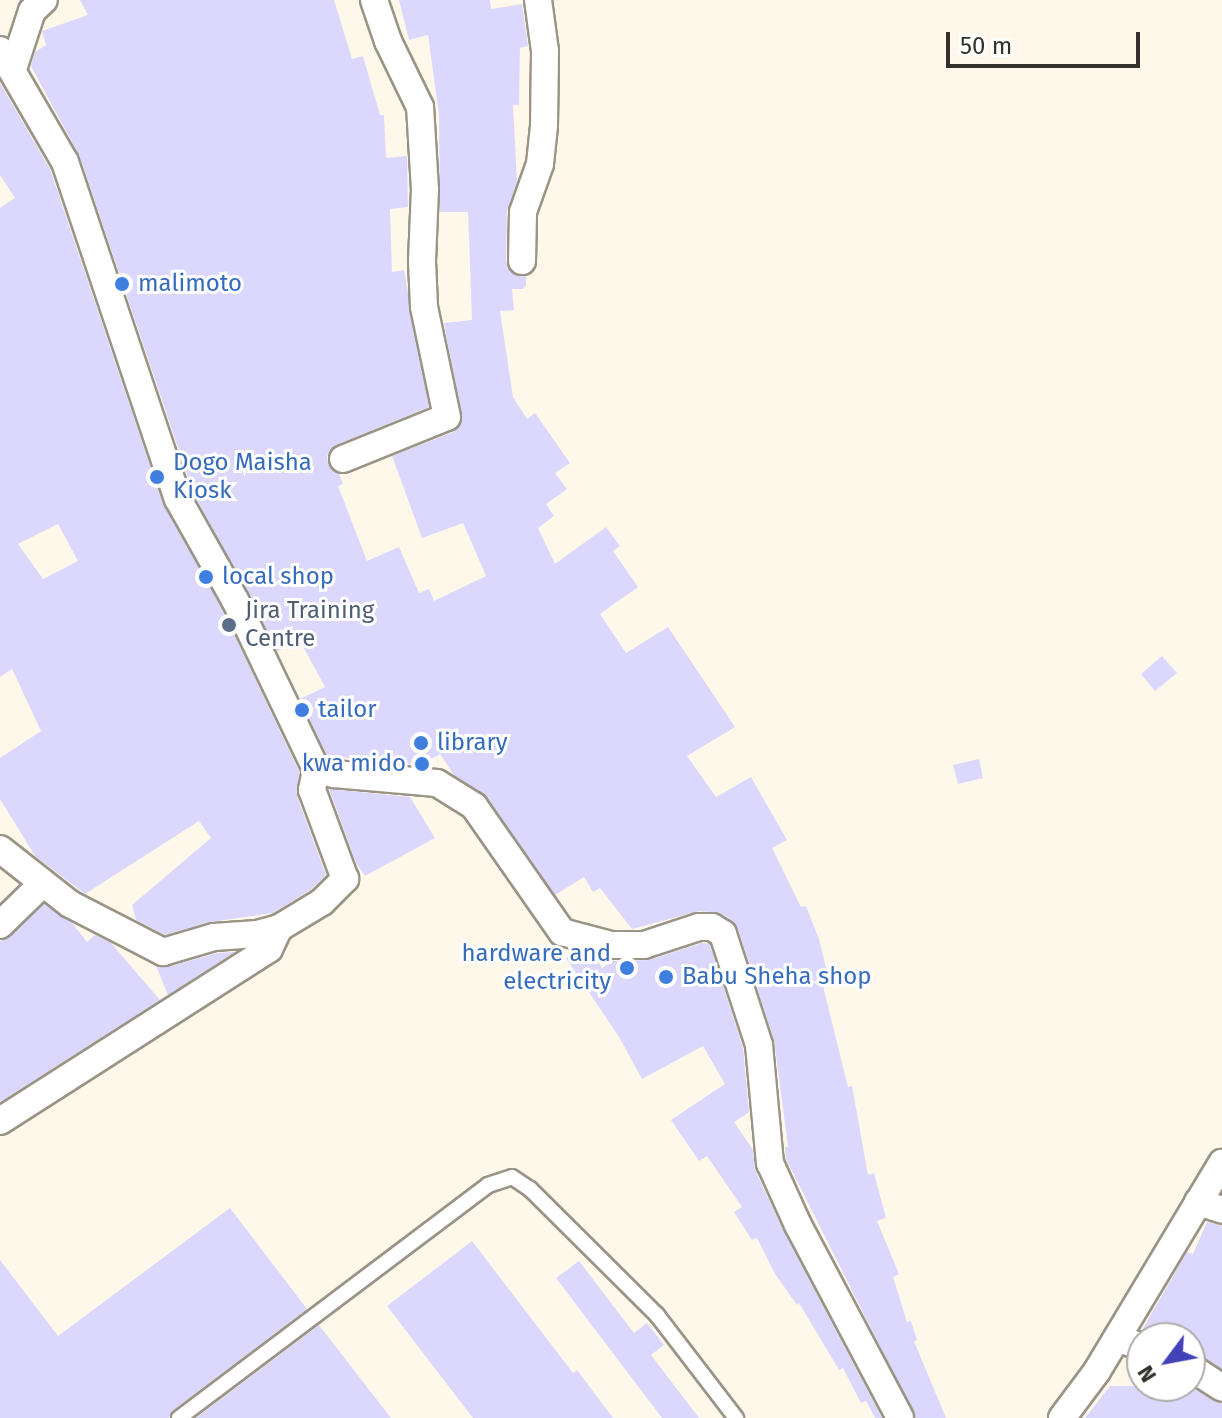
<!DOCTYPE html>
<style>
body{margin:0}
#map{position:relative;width:1222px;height:1418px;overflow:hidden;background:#fef8ea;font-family:"Fira Sans",sans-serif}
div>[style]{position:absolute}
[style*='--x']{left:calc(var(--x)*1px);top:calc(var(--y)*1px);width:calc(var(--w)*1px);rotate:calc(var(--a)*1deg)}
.building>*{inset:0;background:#dcd8fd}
.roads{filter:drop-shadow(2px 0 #9a9487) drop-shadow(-2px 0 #9a9487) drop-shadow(0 2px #9a9487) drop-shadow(0 -2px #9a9487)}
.lane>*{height:14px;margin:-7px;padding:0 7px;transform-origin:7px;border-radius:7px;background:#fff}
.street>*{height:26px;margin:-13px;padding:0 13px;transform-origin:13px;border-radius:13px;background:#fff}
.dots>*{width:22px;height:22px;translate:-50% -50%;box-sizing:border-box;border:4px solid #fff;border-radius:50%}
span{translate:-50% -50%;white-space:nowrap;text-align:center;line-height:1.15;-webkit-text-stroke:6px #fff;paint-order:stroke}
.shop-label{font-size:24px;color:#366cbe}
.left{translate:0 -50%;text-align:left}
.right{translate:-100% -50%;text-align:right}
.service-label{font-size:24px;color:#4e5e75}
.north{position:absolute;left:1126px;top:1322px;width:80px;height:80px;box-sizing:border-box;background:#fff;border:2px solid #aeadab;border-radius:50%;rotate:238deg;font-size:22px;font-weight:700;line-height:32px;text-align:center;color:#34312c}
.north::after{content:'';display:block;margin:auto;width:28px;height:36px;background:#4442b8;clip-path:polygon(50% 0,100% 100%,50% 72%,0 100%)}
.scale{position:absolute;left:946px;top:32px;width:194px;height:36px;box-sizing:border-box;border:4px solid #34312c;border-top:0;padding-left:10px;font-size:24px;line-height:28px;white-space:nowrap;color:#34312c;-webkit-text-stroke:6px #fff;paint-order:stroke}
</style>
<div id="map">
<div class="building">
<div style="clip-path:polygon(80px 0,334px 0,352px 59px,363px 56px,380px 115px,384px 115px,386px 158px,407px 156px,408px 207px,390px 209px,392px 272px,404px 270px,429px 407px,336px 445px,327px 456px,328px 464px,339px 474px,343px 484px,338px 486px,367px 561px,399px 547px,419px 593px,429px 589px,434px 601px,486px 576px,463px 523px,422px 538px,392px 456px,453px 432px,462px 422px,444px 323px,472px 320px,468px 212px,440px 212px,439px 115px,428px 35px,409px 40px,399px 0,490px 0,491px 9px,522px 4px,528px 46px,520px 48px,519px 105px,513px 105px,517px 182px,507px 211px,506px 261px,513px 274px,526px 276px,526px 285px,523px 289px,512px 289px,514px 310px,500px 311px,513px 397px,527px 419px,535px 413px,570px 463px,555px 473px,567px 489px,546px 504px,554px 516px,538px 528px,555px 564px,606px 527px,620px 546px,613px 551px,638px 587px,600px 614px,626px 653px,668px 627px,735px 727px,687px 756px,716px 797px,751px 777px,787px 840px,772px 848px,801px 907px,806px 906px,819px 939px,830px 984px,823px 986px,848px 1087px,852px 1086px,868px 1175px,874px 1173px,886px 1218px,877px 1221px,899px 1274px,893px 1277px,907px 1322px,911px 1321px,917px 1340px,914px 1341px,946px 1418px,916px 1418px,786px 1159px,785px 1147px,788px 1147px,774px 1040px,738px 929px,732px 921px,720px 913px,699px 911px,632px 929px,600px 888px,593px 892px,584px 877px,555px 895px,487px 797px,454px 775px,440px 754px,420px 765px,327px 756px,300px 699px,325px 687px,300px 641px,277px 651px,193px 492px,80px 157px,31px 66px,35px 52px,46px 45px,42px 31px,88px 15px)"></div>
<div style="clip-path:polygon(evenodd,0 83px,50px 169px,163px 504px,221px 607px,299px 771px,297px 796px,326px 875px,312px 889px,273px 913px,210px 922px,165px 935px,136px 920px,132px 905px,211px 838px,199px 821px,85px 894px,35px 856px,0 799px,0 758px,41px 731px,12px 669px,0 677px,0 208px,15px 198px,0 175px,0 83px,58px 524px,78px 561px,43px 579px,18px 544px,58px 524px)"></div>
<div style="clip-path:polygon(1162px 656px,1177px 673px,1155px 691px,1141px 674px)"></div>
<div style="clip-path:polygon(979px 759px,983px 778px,958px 784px,953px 765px)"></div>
<div style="clip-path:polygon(329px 789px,410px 797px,435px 838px,365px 876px,356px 863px)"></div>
<div style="clip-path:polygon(44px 904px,72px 923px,87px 942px,95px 935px,111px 943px,160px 1000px,0 1102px,0 941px,11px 936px)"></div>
<div style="clip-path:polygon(702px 943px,710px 944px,743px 1048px,749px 1112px,734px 1122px,753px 1150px,755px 1170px,784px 1232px,882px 1418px,875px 1418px,866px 1401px,861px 1403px,843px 1368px,839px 1370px,799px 1303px,797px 1305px,775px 1274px,757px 1238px,752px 1240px,734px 1212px,742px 1207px,707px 1156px,699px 1161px,671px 1120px,725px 1084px,703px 1046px,642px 1079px,619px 1037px,566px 958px,574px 952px,595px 957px,602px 968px,613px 961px,649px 960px)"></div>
<div style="clip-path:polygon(235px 952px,168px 995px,156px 966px,168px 967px,217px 953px)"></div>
<div style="clip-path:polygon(230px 1208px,307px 1309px,173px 1410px,169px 1418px,0 1418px,0 1260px,58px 1336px)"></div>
<div style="clip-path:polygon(1207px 1222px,1222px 1226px,1222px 1369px,1190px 1351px,1190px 1338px,1155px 1338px,1142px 1330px,1187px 1252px,1193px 1254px)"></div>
<div style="clip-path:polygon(472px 1241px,573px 1373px,577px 1370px,613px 1418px,473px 1418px,387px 1306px)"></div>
<div style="clip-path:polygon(579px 1261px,634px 1333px,647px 1323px,664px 1345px,651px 1355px,699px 1418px,662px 1418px,556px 1278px)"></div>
<div style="clip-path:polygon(319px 1325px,391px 1418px,196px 1418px)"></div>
<div style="clip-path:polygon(1110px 1386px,1190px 1386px,1222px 1404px,1222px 1418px,1085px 1418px)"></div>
</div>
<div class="roads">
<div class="lane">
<div style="--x:179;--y:1418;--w:387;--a:-37"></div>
<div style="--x:488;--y:1185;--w:25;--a:-18"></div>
<div style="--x:512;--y:1177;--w:22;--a:34"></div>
<div style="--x:530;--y:1189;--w:179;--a:44.8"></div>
<div style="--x:657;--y:1315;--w:130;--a:52.5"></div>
</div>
<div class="street">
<div style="--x:0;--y:50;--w:129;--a:59.9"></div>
<div style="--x:65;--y:162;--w:355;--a:71.5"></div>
<div style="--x:178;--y:499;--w:116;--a:60.6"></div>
<div style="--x:235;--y:600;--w:187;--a:64.4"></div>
<div style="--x:316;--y:769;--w:19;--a:16"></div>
<div style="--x:334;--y:774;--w:103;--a:5"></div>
<div style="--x:437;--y:783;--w:44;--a:31.9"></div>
<div style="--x:474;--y:806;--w:154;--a:55.1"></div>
<div style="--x:562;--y:932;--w:51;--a:14.9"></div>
<div style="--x:611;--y:945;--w:33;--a:0"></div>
<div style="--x:644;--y:945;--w:58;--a:-18.1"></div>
<div style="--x:699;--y:927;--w:13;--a:0"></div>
<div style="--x:712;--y:927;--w:13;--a:32"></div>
<div style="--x:723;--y:934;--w:117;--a:72"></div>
<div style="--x:759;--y:1045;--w:119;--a:84.7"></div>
<div style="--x:770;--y:1163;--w:68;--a:65.7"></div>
<div style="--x:798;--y:1225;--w:218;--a:62.1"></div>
<div style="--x:13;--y:69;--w:61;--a:-71.9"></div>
<div style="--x:32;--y:11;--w:16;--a:-43"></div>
<div style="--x:522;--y:261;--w:49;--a:-88.8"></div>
<div style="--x:523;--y:212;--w:51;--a:-70.5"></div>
<div style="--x:540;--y:164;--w:39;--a:-84"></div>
<div style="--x:544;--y:125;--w:74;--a:-89.2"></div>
<div style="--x:545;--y:51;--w:51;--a:-97.8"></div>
<div style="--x:343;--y:459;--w:112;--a:-22"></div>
<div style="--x:447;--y:417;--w:112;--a:-101.8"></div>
<div style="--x:424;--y:307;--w:46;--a:-92.5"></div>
<div style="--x:422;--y:261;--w:71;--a:-87.6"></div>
<div style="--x:425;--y:190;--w:83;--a:-93.4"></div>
<div style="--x:420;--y:107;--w:73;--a:-115.9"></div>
<div style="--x:388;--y:41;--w:43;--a:-108.9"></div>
<div style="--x:0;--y:849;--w:89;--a:38.2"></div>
<div style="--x:70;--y:904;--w:105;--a:27.3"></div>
<div style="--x:163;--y:952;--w:53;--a:-16.4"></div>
<div style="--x:214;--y:937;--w:43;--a:-4"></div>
<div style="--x:257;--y:934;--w:23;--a:-15"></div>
<div style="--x:279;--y:928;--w:50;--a:-31.2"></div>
<div style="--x:322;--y:902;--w:33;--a:-45"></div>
<div style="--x:345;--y:879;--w:95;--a:-110.3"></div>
<div style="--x:312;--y:790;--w:21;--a:-79"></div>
<div style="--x:0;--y:925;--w:60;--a:-44.3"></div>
<div style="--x:0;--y:1121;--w:319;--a:-32.6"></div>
<div style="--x:269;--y:949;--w:23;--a:-65"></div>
<div style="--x:1198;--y:1202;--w:25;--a:18"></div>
<div style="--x:1117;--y:1338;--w:27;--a:20"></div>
<div style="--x:1190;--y:1367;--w:38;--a:33"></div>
<div style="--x:1062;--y:1418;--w:59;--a:-53.3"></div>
<div style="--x:1097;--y:1371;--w:243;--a:-59"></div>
</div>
</div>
<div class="dots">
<div style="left:122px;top:284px;background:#3f7fe0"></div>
<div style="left:157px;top:477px;background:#3f7fe0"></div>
<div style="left:206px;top:577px;background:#3f7fe0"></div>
<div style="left:229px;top:625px;background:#5c6f8a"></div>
<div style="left:302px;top:710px;background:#3f7fe0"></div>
<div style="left:421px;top:743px;background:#3f7fe0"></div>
<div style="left:422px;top:764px;background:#3f7fe0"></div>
<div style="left:627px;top:968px;background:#3f7fe0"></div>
<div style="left:666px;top:977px;background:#3f7fe0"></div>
</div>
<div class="shop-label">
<span class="left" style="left:138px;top:284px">malimoto</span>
<span class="left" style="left:173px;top:477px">Dogo Maisha<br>Kiosk</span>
<span class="left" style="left:222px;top:577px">local shop</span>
<span class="left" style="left:318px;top:710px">tailor</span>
<span class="left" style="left:437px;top:743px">library</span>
<span class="right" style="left:406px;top:764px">kwa mido</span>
<span class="right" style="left:611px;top:968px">hardware and<br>electricity</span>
<span class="left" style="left:682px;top:977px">Babu Sheha shop</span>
</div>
<div class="service-label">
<span class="left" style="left:245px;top:625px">Jira Training<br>Centre</span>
</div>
<div class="north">N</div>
<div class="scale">50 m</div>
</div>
